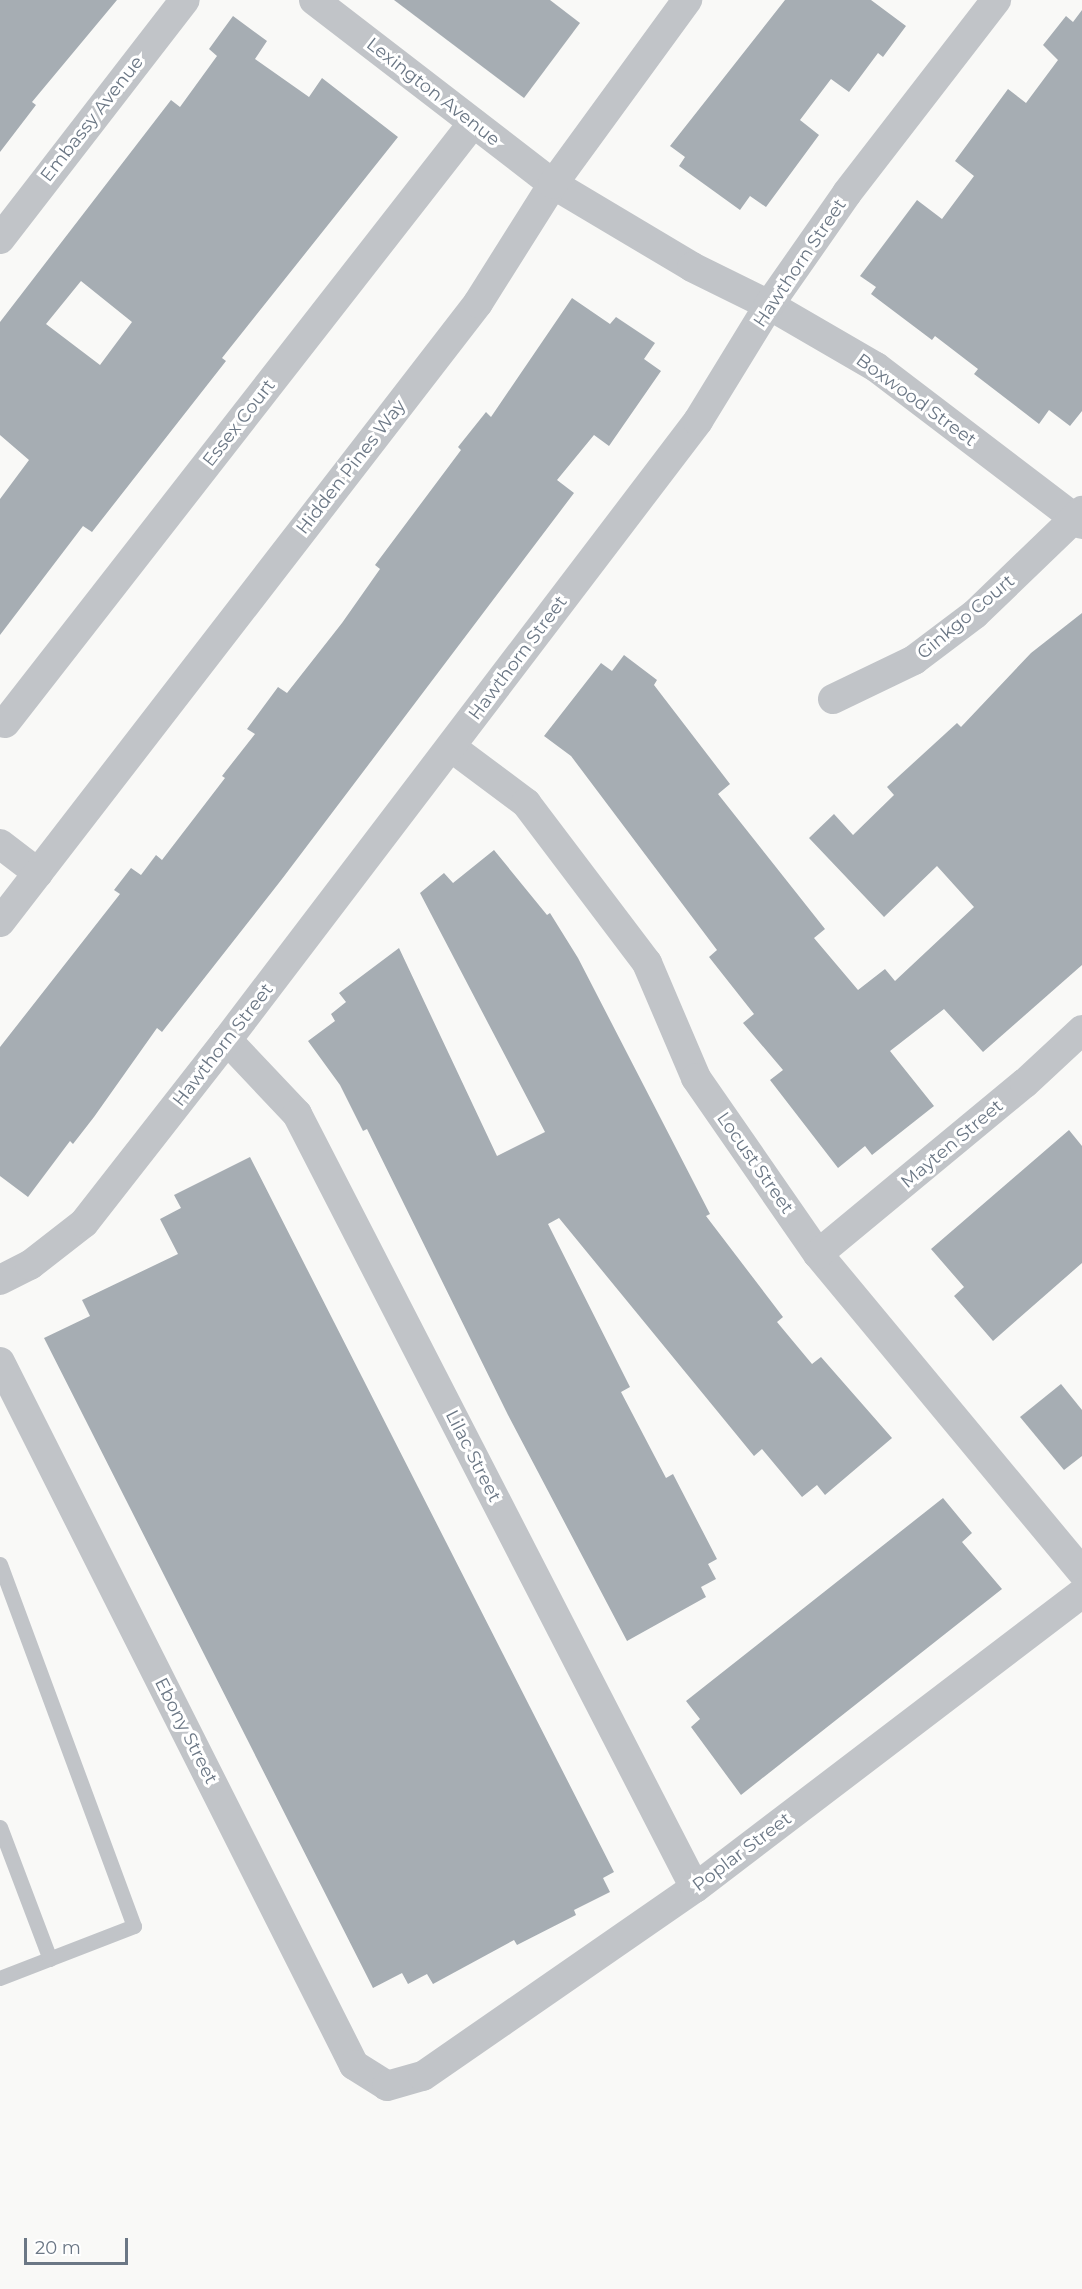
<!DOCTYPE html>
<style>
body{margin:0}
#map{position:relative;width:1082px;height:2289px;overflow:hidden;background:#f9f9f7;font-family:Montserrat,sans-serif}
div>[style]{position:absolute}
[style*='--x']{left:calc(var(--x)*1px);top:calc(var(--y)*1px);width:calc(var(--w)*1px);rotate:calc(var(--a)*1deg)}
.building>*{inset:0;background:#a6adb3}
.lane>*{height:15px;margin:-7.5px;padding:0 7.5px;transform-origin:7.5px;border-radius:7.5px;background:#c1c4c8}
.street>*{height:30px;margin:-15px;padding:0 15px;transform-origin:15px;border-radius:15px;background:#c1c4c8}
span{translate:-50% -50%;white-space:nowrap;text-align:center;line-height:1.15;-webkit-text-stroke:6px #fff;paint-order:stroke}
.street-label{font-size:18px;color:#6b7785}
.scale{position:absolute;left:24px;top:2238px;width:104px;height:27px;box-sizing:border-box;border:3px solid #6b7785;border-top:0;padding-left:8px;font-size:18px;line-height:21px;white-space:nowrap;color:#6b7785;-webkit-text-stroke:4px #fff;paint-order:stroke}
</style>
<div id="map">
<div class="building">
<div style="clip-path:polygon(0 0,117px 0,32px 102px,36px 105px,0 152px)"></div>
<div style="clip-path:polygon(394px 0,550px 0,580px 23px,524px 98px)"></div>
<div style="clip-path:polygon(785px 0,871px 0,906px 26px,883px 57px,878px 53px,849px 92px,831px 79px,800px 120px,819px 135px,766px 207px,750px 196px,740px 210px,679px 166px,685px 157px,670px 146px)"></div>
<div style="clip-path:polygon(1082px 10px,1082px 411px,1070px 426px,1049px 410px,1039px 424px,974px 374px,978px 369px,935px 336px,932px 340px,871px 294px,876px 287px,860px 276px,917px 200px,942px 219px,974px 176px,955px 161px,1008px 89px,1026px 103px,1058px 60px,1043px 45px,1066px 16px,1073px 22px)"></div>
<div style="clip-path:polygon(evenodd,233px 16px,267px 41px,255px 59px,309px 97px,322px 78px,398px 137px,222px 358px,226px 361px,92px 532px,83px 526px,0 635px,0 499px,29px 460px,0 435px,0 322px,171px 100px,180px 107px,217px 56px,209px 49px,233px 16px,81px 281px,132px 322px,100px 365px,46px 324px,81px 281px)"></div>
<div style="clip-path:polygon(572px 298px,610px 324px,616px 317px,655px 343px,644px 359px,661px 371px,609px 446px,594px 435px,557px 480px,574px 493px,282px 879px,162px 1032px,157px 1028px,94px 1117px,73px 1144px,70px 1141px,28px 1197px,0 1176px,0 1047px,120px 894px,114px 890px,131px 868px,141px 875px,156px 855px,162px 860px,225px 778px,222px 776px,255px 734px,247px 729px,278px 687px,287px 693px,342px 623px,380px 569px,375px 565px,461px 450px,458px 447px,486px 412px,491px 417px)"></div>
<div style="clip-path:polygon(1082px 613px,1082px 965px,983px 1052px,944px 1009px,890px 1051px,934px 1106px,872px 1155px,865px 1146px,838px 1168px,770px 1080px,783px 1070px,743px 1023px,754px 1014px,709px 957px,717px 950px,571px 756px,544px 736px,601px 663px,612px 671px,624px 655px,657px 680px,654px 685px,730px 784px,718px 794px,825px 929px,814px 938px,858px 990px,885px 969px,895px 981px,974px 907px,937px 866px,884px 917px,809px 838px,834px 814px,853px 835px,894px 795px,887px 787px,957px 723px,961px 727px,1031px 653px)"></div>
<div style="clip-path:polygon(494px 850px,547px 915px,550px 913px,578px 958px,710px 1214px,706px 1216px,783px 1317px,777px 1322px,812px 1364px,821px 1357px,892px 1438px,825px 1495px,817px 1485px,802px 1497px,762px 1449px,754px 1456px,559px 1218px,548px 1224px,630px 1387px,621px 1392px,666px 1478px,673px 1474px,717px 1559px,708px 1564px,716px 1579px,701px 1587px,706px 1597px,627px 1641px,508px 1415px,367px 1129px,363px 1131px,340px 1085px,308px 1041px,335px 1021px,331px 1014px,346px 1002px,339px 993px,399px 948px,497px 1156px,545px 1132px,420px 893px,444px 873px,453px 883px)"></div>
<div style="clip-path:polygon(1069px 1130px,1082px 1146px,1082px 1263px,993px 1341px,954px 1296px,964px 1287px,931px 1249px)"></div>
<div style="clip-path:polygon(250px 1157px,614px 1872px,603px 1878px,610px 1892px,574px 1910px,576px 1915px,517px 1945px,514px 1940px,433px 1984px,427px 1974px,408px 1984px,402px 1973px,373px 1988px,44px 1338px,90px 1316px,82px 1300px,178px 1254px,160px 1219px,181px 1208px,174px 1195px)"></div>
<div style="clip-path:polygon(1061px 1384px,1082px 1410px,1082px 1456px,1064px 1470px,1020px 1417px)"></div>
<div style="clip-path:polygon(943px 1498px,972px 1533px,962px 1542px,1002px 1589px,741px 1795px,691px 1727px,700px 1719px,686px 1701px)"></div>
</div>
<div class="lane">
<div style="--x:0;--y:1564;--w:386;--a:69.7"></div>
<div style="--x:134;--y:1926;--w:144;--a:158.8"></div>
<div style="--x:0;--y:1827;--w:141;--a:69.3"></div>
</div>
<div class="street">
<div style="--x:314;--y:0;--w:302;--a:37.6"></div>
<div style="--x:553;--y:184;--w:162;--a:30.8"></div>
<div style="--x:692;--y:267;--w:86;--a:26.3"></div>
<div style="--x:769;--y:305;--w:124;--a:30.1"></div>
<div style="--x:876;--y:367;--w:259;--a:37.3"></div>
<div style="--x:0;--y:239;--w:302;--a:-52.3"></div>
<div style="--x:833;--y:699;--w:90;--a:-25.7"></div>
<div style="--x:914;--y:660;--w:76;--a:-37"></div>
<div style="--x:975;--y:614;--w:149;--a:-43.9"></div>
<div style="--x:5;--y:723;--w:761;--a:-52.05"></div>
<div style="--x:451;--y:747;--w:94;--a:36.7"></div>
<div style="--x:526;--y:803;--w:201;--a:52.9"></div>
<div style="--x:647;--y:963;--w:125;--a:66.9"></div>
<div style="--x:696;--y:1078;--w:214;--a:55.3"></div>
<div style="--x:818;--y:1254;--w:413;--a:50.3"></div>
<div style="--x:0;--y:844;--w:48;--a:37.3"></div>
<div style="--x:0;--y:922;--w:782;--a:-52.32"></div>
<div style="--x:478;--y:303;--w:141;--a:-57.8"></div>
<div style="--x:553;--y:184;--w:228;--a:-53.9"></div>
<div style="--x:227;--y:1040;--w:102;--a:46.6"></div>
<div style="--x:297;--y:1114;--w:870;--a:62.79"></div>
<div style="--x:818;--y:1254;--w:268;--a:-39.6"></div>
<div style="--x:1025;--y:1083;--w:78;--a:-42.9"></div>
<div style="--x:0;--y:1280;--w:34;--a:-27"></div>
<div style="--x:30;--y:1265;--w:68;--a:-37.9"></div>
<div style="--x:84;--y:1223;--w:232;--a:-52"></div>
<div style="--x:227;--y:1040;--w:778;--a:-52.73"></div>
<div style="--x:698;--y:421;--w:136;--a:-58.5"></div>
<div style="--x:769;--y:305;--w:136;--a:-55.1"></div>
<div style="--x:847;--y:193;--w:244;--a:-52.3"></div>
<div style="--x:0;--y:1362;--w:787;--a:63.27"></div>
<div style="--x:354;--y:2065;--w:39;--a:32"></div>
<div style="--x:387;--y:2086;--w:37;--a:-16"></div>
<div style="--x:423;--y:2076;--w:331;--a:-34.7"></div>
<div style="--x:695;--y:1888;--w:487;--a:-37.3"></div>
</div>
<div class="street-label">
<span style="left:433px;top:92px;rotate:38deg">Lexington Avenue</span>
<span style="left:92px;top:119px;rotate:-52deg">Embassy Avenue</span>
<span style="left:800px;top:263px;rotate:-56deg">Hawthorn Street</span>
<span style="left:916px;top:400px;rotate:36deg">Boxwood Street</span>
<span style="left:239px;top:423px;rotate:-52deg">Essex Court</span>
<span style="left:351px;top:467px;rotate:-52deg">Hidden Pines Way</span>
<span style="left:966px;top:617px;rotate:-40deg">Ginkgo Court</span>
<span style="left:518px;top:658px;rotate:-53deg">Hawthorn Street</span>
<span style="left:223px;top:1045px;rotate:-52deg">Hawthorn Street</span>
<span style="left:952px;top:1144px;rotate:-40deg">Mayten Street</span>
<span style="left:755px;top:1163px;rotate:55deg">Locust Street</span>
<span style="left:473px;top:1456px;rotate:63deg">Lilac Street</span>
<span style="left:186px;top:1731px;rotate:63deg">Ebony Street</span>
<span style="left:742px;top:1852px;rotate:-37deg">Poplar Street</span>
</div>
<div class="scale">20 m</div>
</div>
